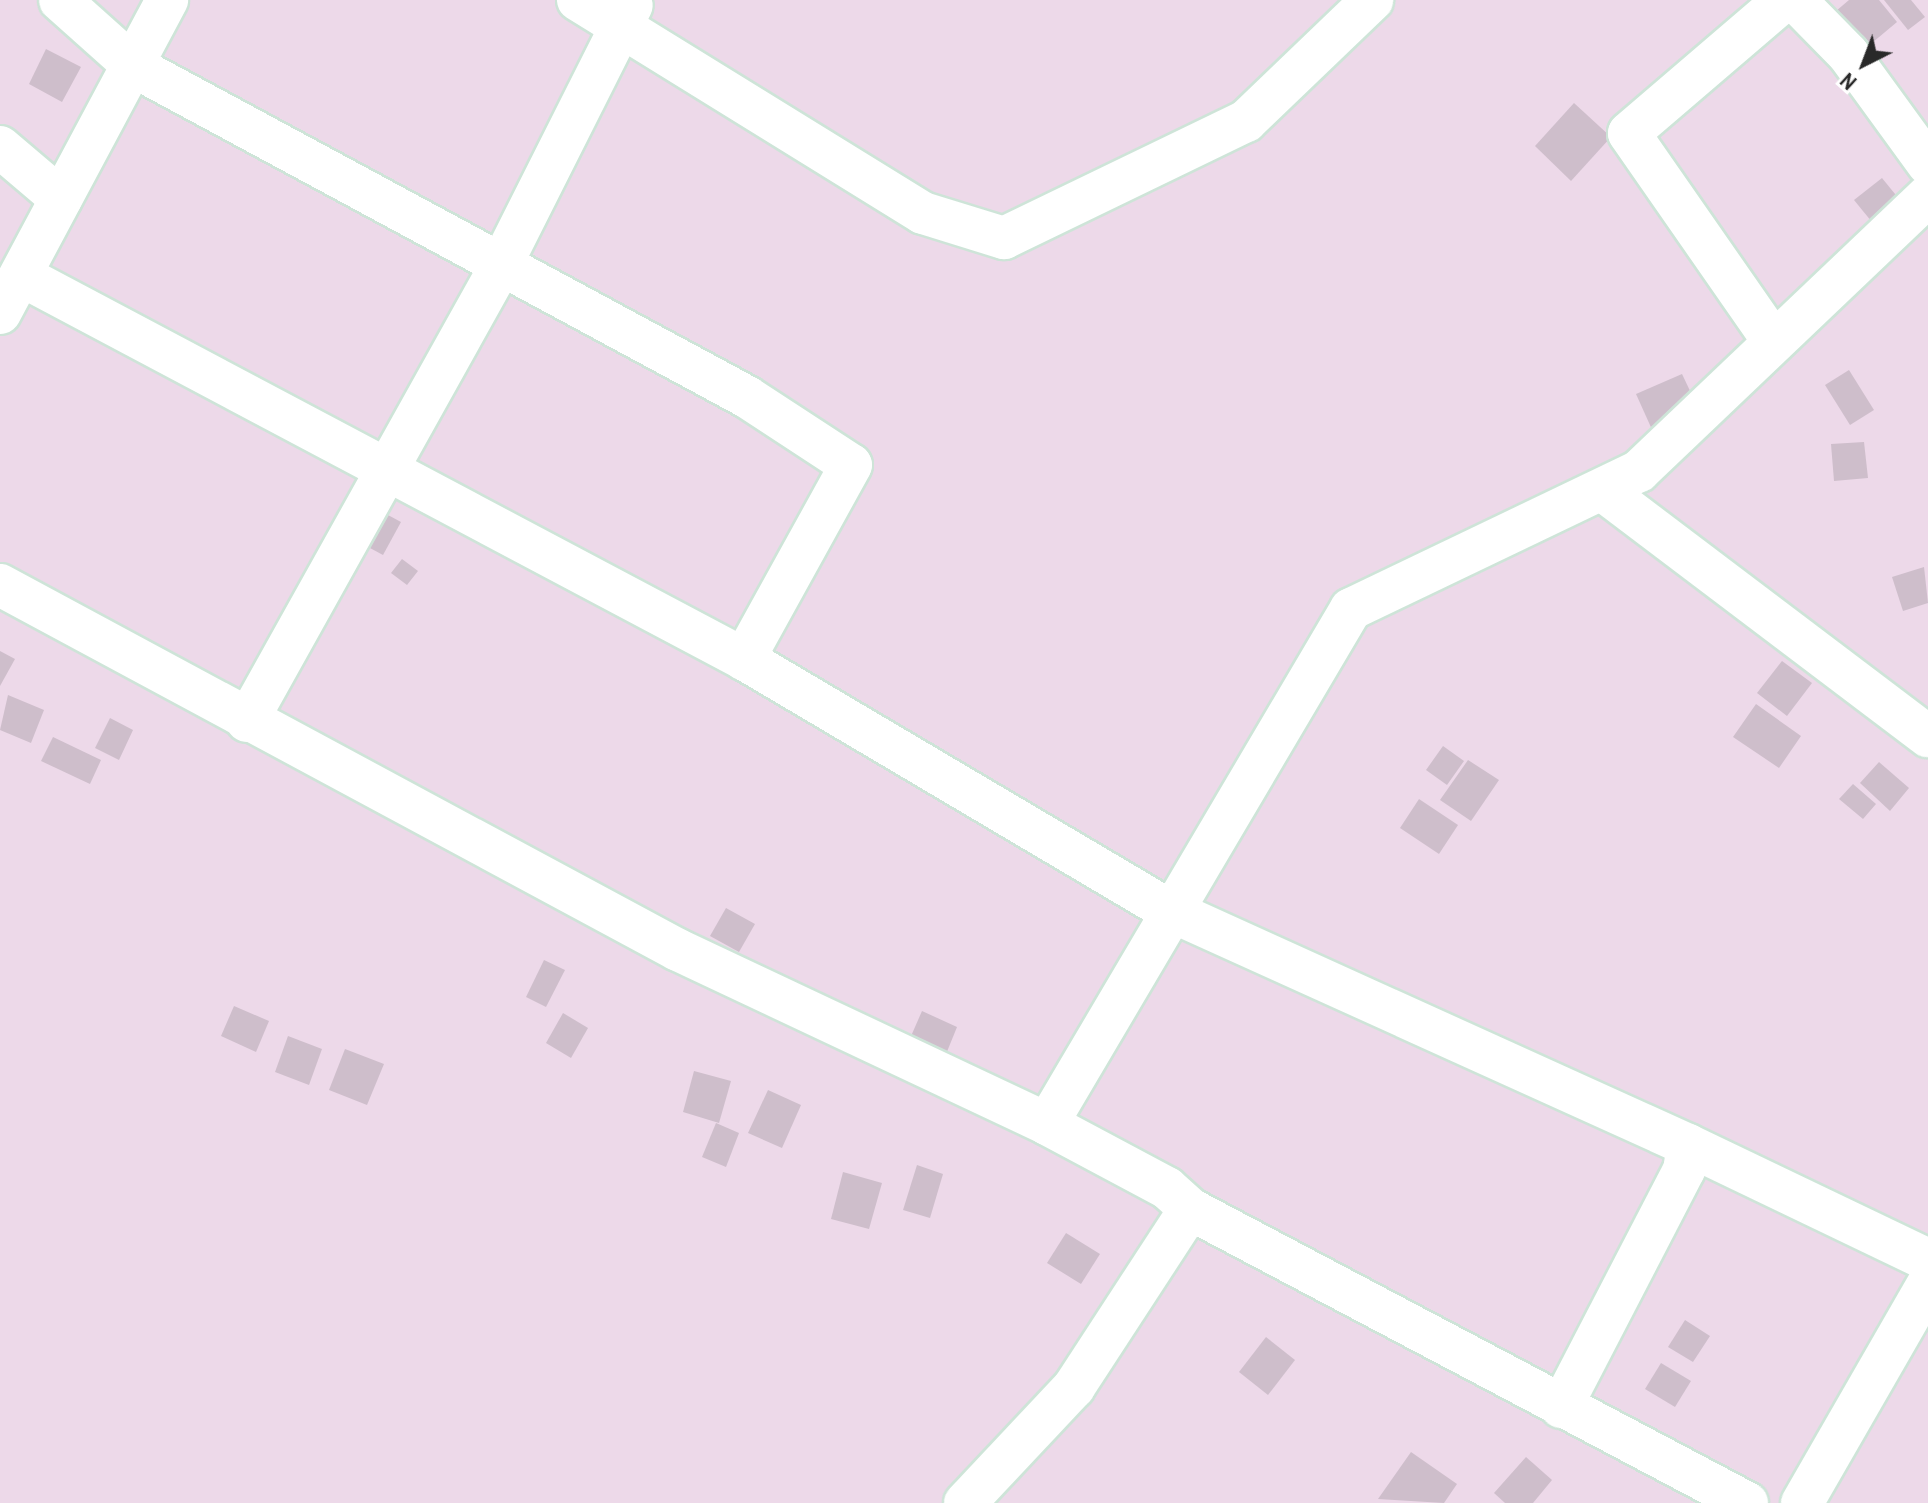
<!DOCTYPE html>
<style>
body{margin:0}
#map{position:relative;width:1928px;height:1503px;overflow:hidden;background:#edd9e9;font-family:"Archivo Narrow",sans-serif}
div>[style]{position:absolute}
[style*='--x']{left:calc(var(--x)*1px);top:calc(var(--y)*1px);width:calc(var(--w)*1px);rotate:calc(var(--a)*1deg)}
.building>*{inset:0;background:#cebecb}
.roads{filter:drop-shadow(2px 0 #cee4d8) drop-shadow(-2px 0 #cee4d8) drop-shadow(0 2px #cee4d8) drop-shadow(0 -2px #cee4d8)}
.minor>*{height:42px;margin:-21px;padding:0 21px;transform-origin:21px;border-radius:21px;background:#fff}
span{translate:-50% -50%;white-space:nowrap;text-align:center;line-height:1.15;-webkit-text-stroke:8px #fff;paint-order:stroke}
.north{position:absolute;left:1824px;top:24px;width:80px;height:80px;-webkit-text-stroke:6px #fff;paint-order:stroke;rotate:222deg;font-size:22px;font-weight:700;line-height:32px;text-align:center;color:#292929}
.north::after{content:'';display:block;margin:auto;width:28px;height:36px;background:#292929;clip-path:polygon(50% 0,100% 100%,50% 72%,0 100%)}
</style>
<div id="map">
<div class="building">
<div style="clip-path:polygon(1849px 0,1879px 0,1897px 22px,1860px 53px,1829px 17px)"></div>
<div style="clip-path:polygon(1884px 0,1911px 0,1925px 17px,1908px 30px)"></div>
<div style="clip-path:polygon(46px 49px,81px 67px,62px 102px,29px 84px)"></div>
<div style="clip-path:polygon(1574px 103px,1611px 137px,1571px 181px,1535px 146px)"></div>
<div style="clip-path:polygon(1882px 178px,1904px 205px,1876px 227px,1854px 200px)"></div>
<div style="clip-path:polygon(1849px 370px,1874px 410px,1850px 425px,1825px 385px)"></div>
<div style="clip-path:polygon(1682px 374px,1701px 414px,1654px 434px,1636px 394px)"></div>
<div style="clip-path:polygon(1864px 442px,1868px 478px,1834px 481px,1831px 444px)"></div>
<div style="clip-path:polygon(360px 500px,401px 522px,383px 555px,342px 533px)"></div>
<div style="clip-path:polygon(402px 559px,418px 571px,407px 585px,391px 573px)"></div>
<div style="clip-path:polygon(1924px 567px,1928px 603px,1903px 611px,1892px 577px)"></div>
<div style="clip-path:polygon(0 651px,15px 659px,0 686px)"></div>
<div style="clip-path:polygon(1782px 661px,1812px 683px,1787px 716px,1757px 693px)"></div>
<div style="clip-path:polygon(8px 695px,44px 710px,31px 743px,0 730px)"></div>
<div style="clip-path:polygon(1756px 704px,1801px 736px,1779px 768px,1733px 737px)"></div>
<div style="clip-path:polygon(110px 718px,133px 730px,119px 760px,95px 748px)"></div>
<div style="clip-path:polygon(53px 737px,101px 760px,90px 784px,41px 761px)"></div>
<div style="clip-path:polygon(1443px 746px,1464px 761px,1447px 785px,1426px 770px)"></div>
<div style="clip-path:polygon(1468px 760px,1499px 780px,1471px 821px,1440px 800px)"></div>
<div style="clip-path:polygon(1879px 762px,1909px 788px,1890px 811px,1860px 783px)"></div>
<div style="clip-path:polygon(1853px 784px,1876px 804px,1863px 819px,1839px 799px)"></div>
<div style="clip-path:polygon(1419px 799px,1458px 825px,1439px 854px,1400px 828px)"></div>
<div style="clip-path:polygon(726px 908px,755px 924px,739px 952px,710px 936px)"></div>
<div style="clip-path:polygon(544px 960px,565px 970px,546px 1007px,526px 997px)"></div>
<div style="clip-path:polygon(234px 1006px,269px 1021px,256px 1052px,221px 1036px)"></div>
<div style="clip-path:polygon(922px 1011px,957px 1027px,944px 1059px,908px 1043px)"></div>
<div style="clip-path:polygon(563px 1013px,588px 1028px,571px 1058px,546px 1043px)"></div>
<div style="clip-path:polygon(288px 1036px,322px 1049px,309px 1085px,275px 1072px)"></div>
<div style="clip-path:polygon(345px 1049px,384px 1064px,367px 1105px,329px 1090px)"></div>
<div style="clip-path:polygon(694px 1071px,731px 1081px,719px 1123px,683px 1112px)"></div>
<div style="clip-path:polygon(768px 1090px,801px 1105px,782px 1148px,748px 1133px)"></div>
<div style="clip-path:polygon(716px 1123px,739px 1133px,726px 1167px,702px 1157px)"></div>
<div style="clip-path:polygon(917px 1165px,943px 1174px,930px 1218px,903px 1210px)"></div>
<div style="clip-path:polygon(843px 1172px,882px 1183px,869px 1229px,831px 1219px)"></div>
<div style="clip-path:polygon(1066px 1233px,1100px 1254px,1081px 1284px,1047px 1263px)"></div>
<div style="clip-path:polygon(1685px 1320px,1710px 1336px,1693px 1362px,1668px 1347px)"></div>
<div style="clip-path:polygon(1266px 1337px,1295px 1360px,1268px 1395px,1239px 1372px)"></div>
<div style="clip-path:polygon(1661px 1363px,1691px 1381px,1675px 1407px,1645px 1389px)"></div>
<div style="clip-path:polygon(1411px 1452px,1457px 1484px,1444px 1503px,1378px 1499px)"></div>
<div style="clip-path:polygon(1526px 1457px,1552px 1480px,1533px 1503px,1505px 1503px,1494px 1493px)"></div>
</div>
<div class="roads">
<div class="minor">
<div style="--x:60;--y:0;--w:101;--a:41.8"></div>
<div style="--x:135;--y:67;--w:695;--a:28.33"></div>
<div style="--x:747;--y:397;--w:124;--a:33.2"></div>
<div style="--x:851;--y:465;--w:222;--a:118.9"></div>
<div style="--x:578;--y:0;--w:405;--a:31.7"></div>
<div style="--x:923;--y:213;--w:85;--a:17.2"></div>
<div style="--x:1004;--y:238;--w:269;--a:-25.8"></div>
<div style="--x:1246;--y:121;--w:175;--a:-43.8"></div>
<div style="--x:1795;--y:0;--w:76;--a:45.5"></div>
<div style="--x:1848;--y:54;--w:136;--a:54"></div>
<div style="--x:0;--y:147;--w:80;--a:40.4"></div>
<div style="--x:24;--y:277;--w:815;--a:27.95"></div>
<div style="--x:744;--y:659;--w:494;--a:30.6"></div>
<div style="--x:1169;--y:910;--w:570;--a:24.36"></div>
<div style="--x:1688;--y:1145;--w:25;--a:99"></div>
<div style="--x:1684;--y:1170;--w:267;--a:117.4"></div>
<div style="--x:0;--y:313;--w:355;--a:-61.9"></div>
<div style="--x:1774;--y:342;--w:254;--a:-124.8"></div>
<div style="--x:1629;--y:133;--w:204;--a:-40.6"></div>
<div style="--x:1605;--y:492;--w:405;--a:37.1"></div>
<div style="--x:0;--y:585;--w:770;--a:28.3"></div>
<div style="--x:678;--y:950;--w:408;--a:25.2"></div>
<div style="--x:1047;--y:1124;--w:136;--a:28.1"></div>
<div style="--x:1167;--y:1188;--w:31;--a:42"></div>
<div style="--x:1190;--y:1209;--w:630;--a:27.83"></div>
<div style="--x:247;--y:721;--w:520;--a:-60.87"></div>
<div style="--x:500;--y:267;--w:293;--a:-63.3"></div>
<div style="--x:1047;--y:1124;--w:598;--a:-59.45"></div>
<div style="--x:1351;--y:609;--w:319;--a:-25.6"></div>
<div style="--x:1639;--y:471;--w:399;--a:-43.6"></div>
<div style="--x:1688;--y:1145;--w:266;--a:25.6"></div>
<div style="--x:965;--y:1503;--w:159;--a:-46.8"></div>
<div style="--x:1074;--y:1387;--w:212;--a:-56.9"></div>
<div style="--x:1802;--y:1503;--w:253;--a:-60.1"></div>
</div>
</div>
<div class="north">N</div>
</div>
